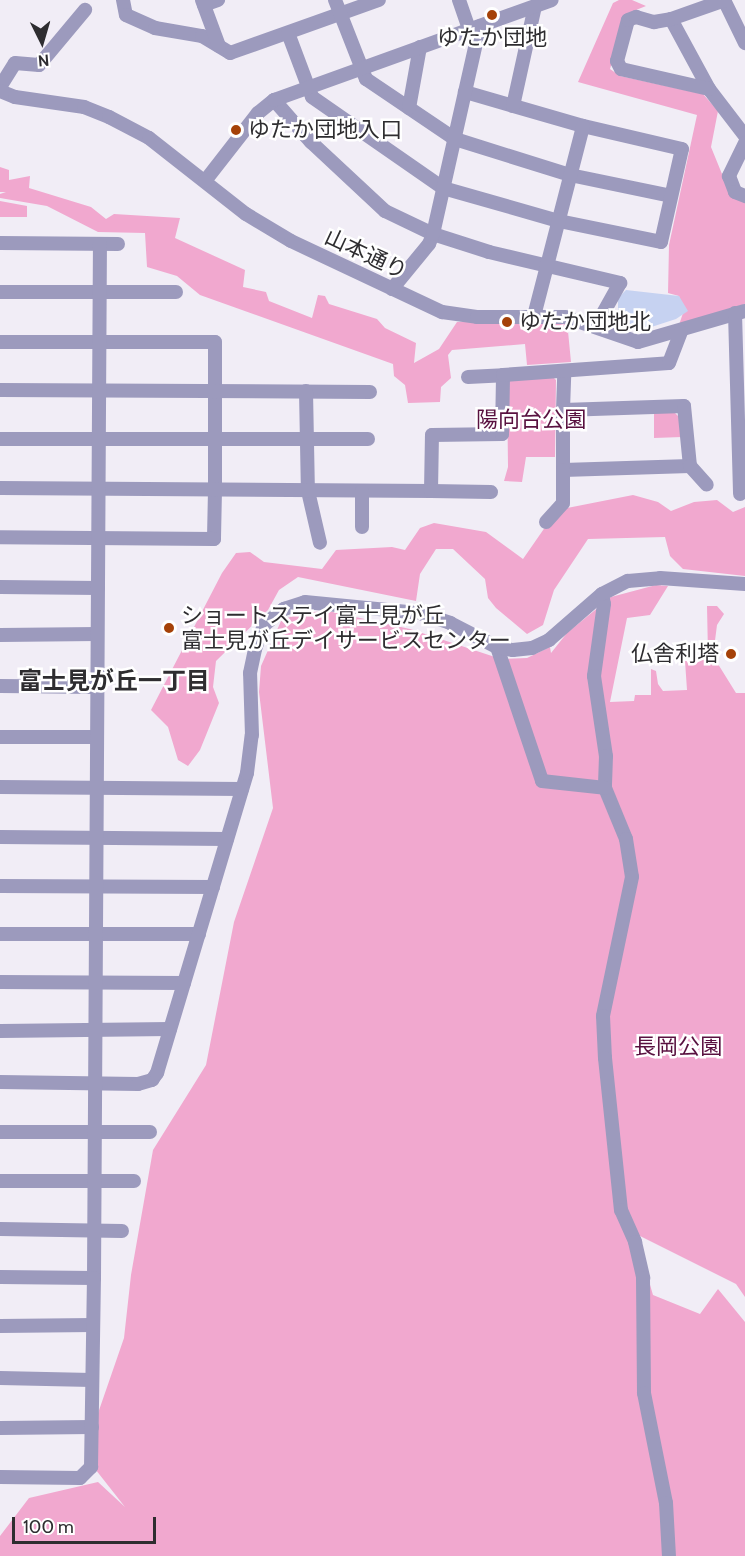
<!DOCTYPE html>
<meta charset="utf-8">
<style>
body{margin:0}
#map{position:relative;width:745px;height:1556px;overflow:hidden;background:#f1edf6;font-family:Cabin,"Noto Sans JP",sans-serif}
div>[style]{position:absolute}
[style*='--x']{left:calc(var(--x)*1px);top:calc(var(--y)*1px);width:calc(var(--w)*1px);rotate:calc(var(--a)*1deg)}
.green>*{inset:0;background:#f1a8cf}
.water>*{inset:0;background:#c6d2f1}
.minor>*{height:14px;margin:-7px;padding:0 7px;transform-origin:7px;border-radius:7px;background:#9c9abd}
.dots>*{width:16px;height:16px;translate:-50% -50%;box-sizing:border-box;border:3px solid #fff;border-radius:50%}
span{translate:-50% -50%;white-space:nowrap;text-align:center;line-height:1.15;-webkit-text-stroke:5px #fff;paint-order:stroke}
.poi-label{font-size:22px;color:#2e2d30}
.left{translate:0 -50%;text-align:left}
.right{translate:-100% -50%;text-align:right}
.street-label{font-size:22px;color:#2e2d30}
.park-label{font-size:22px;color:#591140}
.neighbourhood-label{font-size:24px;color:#2e2d30;font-weight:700}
.north{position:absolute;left:12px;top:12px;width:60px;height:60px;-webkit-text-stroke:4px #fff;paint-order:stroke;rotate:175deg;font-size:16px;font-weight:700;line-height:24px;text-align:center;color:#2e2d30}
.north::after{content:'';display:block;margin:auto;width:21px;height:27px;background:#2e2d30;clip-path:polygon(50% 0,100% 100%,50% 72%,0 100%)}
.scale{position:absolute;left:12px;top:1517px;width:144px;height:27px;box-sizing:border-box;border:3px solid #2e2d30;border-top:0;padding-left:8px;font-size:18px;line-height:21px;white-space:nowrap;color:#2e2d30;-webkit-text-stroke:4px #fff;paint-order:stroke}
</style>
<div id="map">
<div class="green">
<div style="clip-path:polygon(619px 0,632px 0,646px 6px,626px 14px,610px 69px,620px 76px,703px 94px,718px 111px,711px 147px,722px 174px,734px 196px,745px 200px,745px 304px,679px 325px,683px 313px,679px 296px,668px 293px,669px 245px,697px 115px,578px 82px,613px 3px)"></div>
<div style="clip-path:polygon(0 167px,9px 170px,9px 180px,30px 176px,29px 188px,91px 207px,106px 219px,114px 214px,180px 218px,175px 238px,245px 270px,243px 287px,266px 292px,269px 301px,312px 318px,318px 295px,325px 296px,329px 304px,377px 319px,385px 328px,416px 343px,414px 363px,439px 349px,457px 322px,481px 321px,567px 321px,571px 362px,527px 365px,525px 344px,452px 350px,448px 355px,451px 378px,441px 387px,440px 402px,408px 403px,405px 385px,394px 376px,393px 364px,200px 295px,177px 276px,147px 267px,145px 233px,98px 232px,47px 206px,0 198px,0 194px,6px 192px,0 192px)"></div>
<div style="clip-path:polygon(0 201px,27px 206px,27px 217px,0 217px)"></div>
<div style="clip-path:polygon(551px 375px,556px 380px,555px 457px,526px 457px,522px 482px,504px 481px,508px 467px,507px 384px,511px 379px)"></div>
<div style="clip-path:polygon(654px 411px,673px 411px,679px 417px,682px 437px,654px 438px)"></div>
<div style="clip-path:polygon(633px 495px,658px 502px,671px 511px,694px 502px,717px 500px,733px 512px,745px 507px,745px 576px,683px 569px,670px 556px,665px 537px,588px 539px,554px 590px,543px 625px,527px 634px,496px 608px,488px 598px,485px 579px,453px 549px,436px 549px,420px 574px,416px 601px,298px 577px,279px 590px,268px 610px,216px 661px,213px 687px,219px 703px,200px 750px,188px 766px,178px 760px,168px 727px,151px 710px,222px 573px,236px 553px,250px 552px,264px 562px,322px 569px,336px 550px,392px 547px,405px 550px,420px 528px,434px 523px,486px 532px,523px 559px,557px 510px)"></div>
<div style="clip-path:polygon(656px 585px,668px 586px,650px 615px,627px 618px,610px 702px,634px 701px,635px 695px,651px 695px,651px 669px,656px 671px,658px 684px,663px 691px,687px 690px,685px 661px,708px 655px,707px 606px,717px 606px,724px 614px,717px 625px,713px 656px,736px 693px,745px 693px,745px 1297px,736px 1284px,638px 1235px,629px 1213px,653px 1295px,700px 1314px,718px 1289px,745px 1322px,745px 1556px,0 1556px,0 1536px,29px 1498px,98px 1482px,125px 1507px,92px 1465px,96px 1419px,124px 1338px,131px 1275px,153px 1150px,206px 1065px,234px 922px,273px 808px,259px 692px,261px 666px,281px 621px,299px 613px,328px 611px,410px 629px,501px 659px,527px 658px,550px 647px,551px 653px,567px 633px,611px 597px)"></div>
</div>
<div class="water">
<div style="clip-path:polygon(626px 290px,679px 296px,688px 311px,676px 319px,639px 331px,604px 320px,607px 315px,618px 313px,618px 298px)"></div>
</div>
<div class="minor">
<div style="--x:123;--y:0;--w:15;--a:79"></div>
<div style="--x:126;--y:15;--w:32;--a:24"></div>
<div style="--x:155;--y:28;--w:48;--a:9.7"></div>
<div style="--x:202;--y:36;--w:33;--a:31"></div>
<div style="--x:230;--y:53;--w:158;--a:-19.6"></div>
<div style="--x:202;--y:0;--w:49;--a:69.7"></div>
<div style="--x:335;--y:0;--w:85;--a:68.6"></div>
<div style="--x:366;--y:79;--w:107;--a:34"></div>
<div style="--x:455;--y:139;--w:121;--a:17.4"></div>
<div style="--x:570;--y:175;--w:103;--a:11.7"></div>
<div style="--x:459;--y:0;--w:31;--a:71"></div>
<div style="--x:724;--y:0;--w:48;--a:64"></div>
<div style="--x:204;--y:5;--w:15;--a:-20"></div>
<div style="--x:671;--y:19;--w:80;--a:61.5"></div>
<div style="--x:709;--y:89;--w:59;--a:52.5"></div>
<div style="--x:288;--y:33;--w:68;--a:69.4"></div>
<div style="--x:312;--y:97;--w:160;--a:34.8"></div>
<div style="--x:443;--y:188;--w:121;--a:15.9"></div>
<div style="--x:559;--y:221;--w:104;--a:11.6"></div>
<div style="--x:661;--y:242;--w:95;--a:-77.3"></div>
<div style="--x:682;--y:149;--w:102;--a:-166.9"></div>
<div style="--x:583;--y:126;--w:123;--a:-163.9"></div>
<div style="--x:0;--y:87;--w:28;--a:-58"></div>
<div style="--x:15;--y:63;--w:24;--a:5"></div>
<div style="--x:39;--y:65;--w:72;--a:-50.1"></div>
<div style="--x:709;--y:89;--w:90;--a:-167.2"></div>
<div style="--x:621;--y:69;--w:9;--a:-117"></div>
<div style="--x:617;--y:61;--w:42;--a:-75"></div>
<div style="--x:628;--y:20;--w:9;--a:-21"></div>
<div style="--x:636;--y:17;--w:19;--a:16"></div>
<div style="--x:654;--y:22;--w:17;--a:-10"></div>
<div style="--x:671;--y:19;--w:57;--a:-19.4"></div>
<div style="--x:0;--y:91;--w:16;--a:22"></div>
<div style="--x:15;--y:97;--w:70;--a:8.2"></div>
<div style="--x:84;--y:107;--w:27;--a:22"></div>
<div style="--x:109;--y:117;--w:45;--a:27.7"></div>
<div style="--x:149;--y:138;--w:123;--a:38.1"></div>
<div style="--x:246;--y:214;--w:52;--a:31"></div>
<div style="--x:291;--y:241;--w:167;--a:25.2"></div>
<div style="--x:442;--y:312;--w:35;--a:8"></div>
<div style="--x:477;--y:317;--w:88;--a:0"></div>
<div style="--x:565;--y:317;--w:77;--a:18.9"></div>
<div style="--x:638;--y:342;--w:111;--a:-16.2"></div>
<div style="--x:274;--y:100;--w:56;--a:48.6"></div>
<div style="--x:311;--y:142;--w:101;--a:43"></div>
<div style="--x:385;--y:211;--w:53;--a:25.6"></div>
<div style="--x:433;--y:234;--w:59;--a:17.8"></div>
<div style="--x:489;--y:252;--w:135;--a:13.3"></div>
<div style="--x:620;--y:283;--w:49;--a:119.2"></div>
<div style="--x:513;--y:106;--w:102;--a:-77.6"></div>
<div style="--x:409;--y:108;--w:62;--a:-79.8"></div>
<div style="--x:745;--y:143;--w:37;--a:116"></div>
<div style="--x:729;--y:176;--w:17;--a:69"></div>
<div style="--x:735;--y:192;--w:11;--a:22"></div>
<div style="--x:205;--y:181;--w:86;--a:-52.1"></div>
<div style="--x:258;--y:113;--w:21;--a:-39"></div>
<div style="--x:274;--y:100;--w:295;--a:-19.8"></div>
<div style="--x:0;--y:243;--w:118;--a:0.5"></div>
<div style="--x:392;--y:289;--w:58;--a:-50.6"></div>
<div style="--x:429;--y:244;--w:11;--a:-68"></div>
<div style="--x:433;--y:234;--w:213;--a:-77.3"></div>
<div style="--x:0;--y:292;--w:176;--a:0"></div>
<div style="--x:735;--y:313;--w:181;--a:88.4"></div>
<div style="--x:534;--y:316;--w:196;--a:-75.5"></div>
<div style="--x:0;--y:342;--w:215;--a:0"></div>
<div style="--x:215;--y:342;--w:148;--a:90"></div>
<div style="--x:215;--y:490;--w:49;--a:91.2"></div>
<div style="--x:214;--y:539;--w:214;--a:-179.5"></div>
<div style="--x:468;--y:377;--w:35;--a:-3"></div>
<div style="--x:0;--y:390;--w:370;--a:0.3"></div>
<div style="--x:306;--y:391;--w:100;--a:88.9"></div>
<div style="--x:308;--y:491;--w:53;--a:77"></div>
<div style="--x:563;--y:410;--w:38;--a:-88"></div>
<div style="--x:0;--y:439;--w:368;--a:0"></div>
<div style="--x:690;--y:466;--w:127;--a:178.2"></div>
<div style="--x:563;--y:470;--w:60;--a:-90"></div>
<div style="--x:563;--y:410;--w:121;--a:-1.9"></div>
<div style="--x:684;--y:406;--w:60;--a:84.3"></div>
<div style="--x:690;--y:466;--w:25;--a:48"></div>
<div style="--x:0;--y:488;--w:431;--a:0.4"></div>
<div style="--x:431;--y:491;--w:56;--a:-89"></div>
<div style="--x:432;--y:435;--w:70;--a:-0.8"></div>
<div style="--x:502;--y:434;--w:59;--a:-89"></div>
<div style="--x:503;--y:375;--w:166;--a:-4.1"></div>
<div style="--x:669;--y:363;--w:33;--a:-69"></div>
<div style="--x:362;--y:491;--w:36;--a:90"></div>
<div style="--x:431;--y:491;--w:60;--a:1"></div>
<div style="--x:546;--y:522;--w:25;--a:-48"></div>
<div style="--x:563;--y:503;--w:33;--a:-90"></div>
<div style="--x:0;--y:587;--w:98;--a:0.6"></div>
<div style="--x:602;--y:594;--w:10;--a:79"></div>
<div style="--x:604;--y:604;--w:73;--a:97.9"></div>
<div style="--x:594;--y:676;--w:81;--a:81.5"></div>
<div style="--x:606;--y:756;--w:32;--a:92"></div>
<div style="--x:605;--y:788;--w:55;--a:67.6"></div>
<div style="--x:626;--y:839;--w:38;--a:81"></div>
<div style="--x:632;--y:877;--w:142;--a:101.8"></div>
<div style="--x:603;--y:1016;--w:42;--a:87.3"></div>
<div style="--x:605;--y:1058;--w:153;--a:84"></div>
<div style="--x:621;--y:1210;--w:35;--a:66"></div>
<div style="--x:635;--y:1242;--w:37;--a:77"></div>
<div style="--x:643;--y:1278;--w:115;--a:89.5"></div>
<div style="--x:644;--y:1393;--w:112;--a:78.7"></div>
<div style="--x:666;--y:1503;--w:53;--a:86.8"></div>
<div style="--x:0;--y:635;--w:97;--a:-0.6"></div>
<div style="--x:497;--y:647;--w:141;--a:71.4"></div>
<div style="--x:542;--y:781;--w:63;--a:6.3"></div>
<div style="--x:0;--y:686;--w:97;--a:0.6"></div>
<div style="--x:0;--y:737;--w:97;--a:0"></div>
<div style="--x:0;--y:787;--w:242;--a:0.5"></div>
<div style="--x:0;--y:837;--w:227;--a:0.5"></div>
<div style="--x:0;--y:886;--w:213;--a:0.3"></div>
<div style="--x:0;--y:934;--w:199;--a:0"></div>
<div style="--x:0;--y:982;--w:184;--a:0.3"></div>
<div style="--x:0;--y:1031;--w:170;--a:-0.7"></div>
<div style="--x:0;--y:1082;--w:138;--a:0.8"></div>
<div style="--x:138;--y:1084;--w:15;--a:-16"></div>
<div style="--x:152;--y:1080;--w:9;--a:-54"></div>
<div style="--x:157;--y:1073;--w:313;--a:-73.3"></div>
<div style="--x:247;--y:773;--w:38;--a:-83"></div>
<div style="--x:252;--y:735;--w:62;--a:-91.8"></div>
<div style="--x:250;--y:673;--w:25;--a:-78"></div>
<div style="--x:255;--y:649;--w:26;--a:-69"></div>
<div style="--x:264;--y:625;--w:26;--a:-39"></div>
<div style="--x:284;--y:609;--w:22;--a:-18"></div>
<div style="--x:305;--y:602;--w:116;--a:5.5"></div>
<div style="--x:420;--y:613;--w:32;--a:18"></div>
<div style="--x:450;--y:623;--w:53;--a:27.1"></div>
<div style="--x:497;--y:647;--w:16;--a:11"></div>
<div style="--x:513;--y:650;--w:19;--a:-6"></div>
<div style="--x:532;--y:648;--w:19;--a:-25"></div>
<div style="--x:549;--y:640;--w:70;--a:-41"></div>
<div style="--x:602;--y:594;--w:29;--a:-27"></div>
<div style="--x:628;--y:581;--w:32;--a:-5"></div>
<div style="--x:660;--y:578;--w:85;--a:4"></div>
<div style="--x:0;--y:1132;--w:150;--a:0"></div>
<div style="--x:0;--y:1181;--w:134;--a:0"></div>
<div style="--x:0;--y:1229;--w:122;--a:0.9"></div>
<div style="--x:0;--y:1277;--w:94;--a:0.6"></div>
<div style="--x:94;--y:1278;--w:1034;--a:-89.67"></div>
<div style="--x:0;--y:1326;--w:93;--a:-0.6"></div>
<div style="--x:0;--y:1378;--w:92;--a:1.2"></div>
<div style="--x:0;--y:1428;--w:92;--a:-0.6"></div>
<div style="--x:0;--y:1477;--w:80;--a:0.7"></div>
<div style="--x:80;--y:1478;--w:16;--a:-45"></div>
<div style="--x:91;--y:1467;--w:189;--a:-89.1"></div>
</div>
<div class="dots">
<div style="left:492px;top:15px;background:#a54108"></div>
<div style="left:236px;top:130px;background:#a54108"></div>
<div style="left:507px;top:322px;background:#a54108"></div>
<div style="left:169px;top:628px;background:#a54108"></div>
<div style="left:731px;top:654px;background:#a54108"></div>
</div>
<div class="poi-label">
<span style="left:492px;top:38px">ゆたか団地</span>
<span class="left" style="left:248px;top:130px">ゆたか団地入口</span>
<span class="left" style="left:519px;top:322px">ゆたか団地北</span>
<span class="left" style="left:181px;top:628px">ショートステイ富士見が丘<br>富士見が丘デイサービスセンター</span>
<span class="right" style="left:719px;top:654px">仏舎利塔</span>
</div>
<div class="street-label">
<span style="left:366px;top:254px;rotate:25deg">山本通り</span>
</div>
<div class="park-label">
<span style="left:531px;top:420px">陽向台公園</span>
<span style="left:678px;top:1047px">長岡公園</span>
</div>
<div class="neighbourhood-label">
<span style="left:114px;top:681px">富士見が丘一丁目</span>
</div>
<div class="north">N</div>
<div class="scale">100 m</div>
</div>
